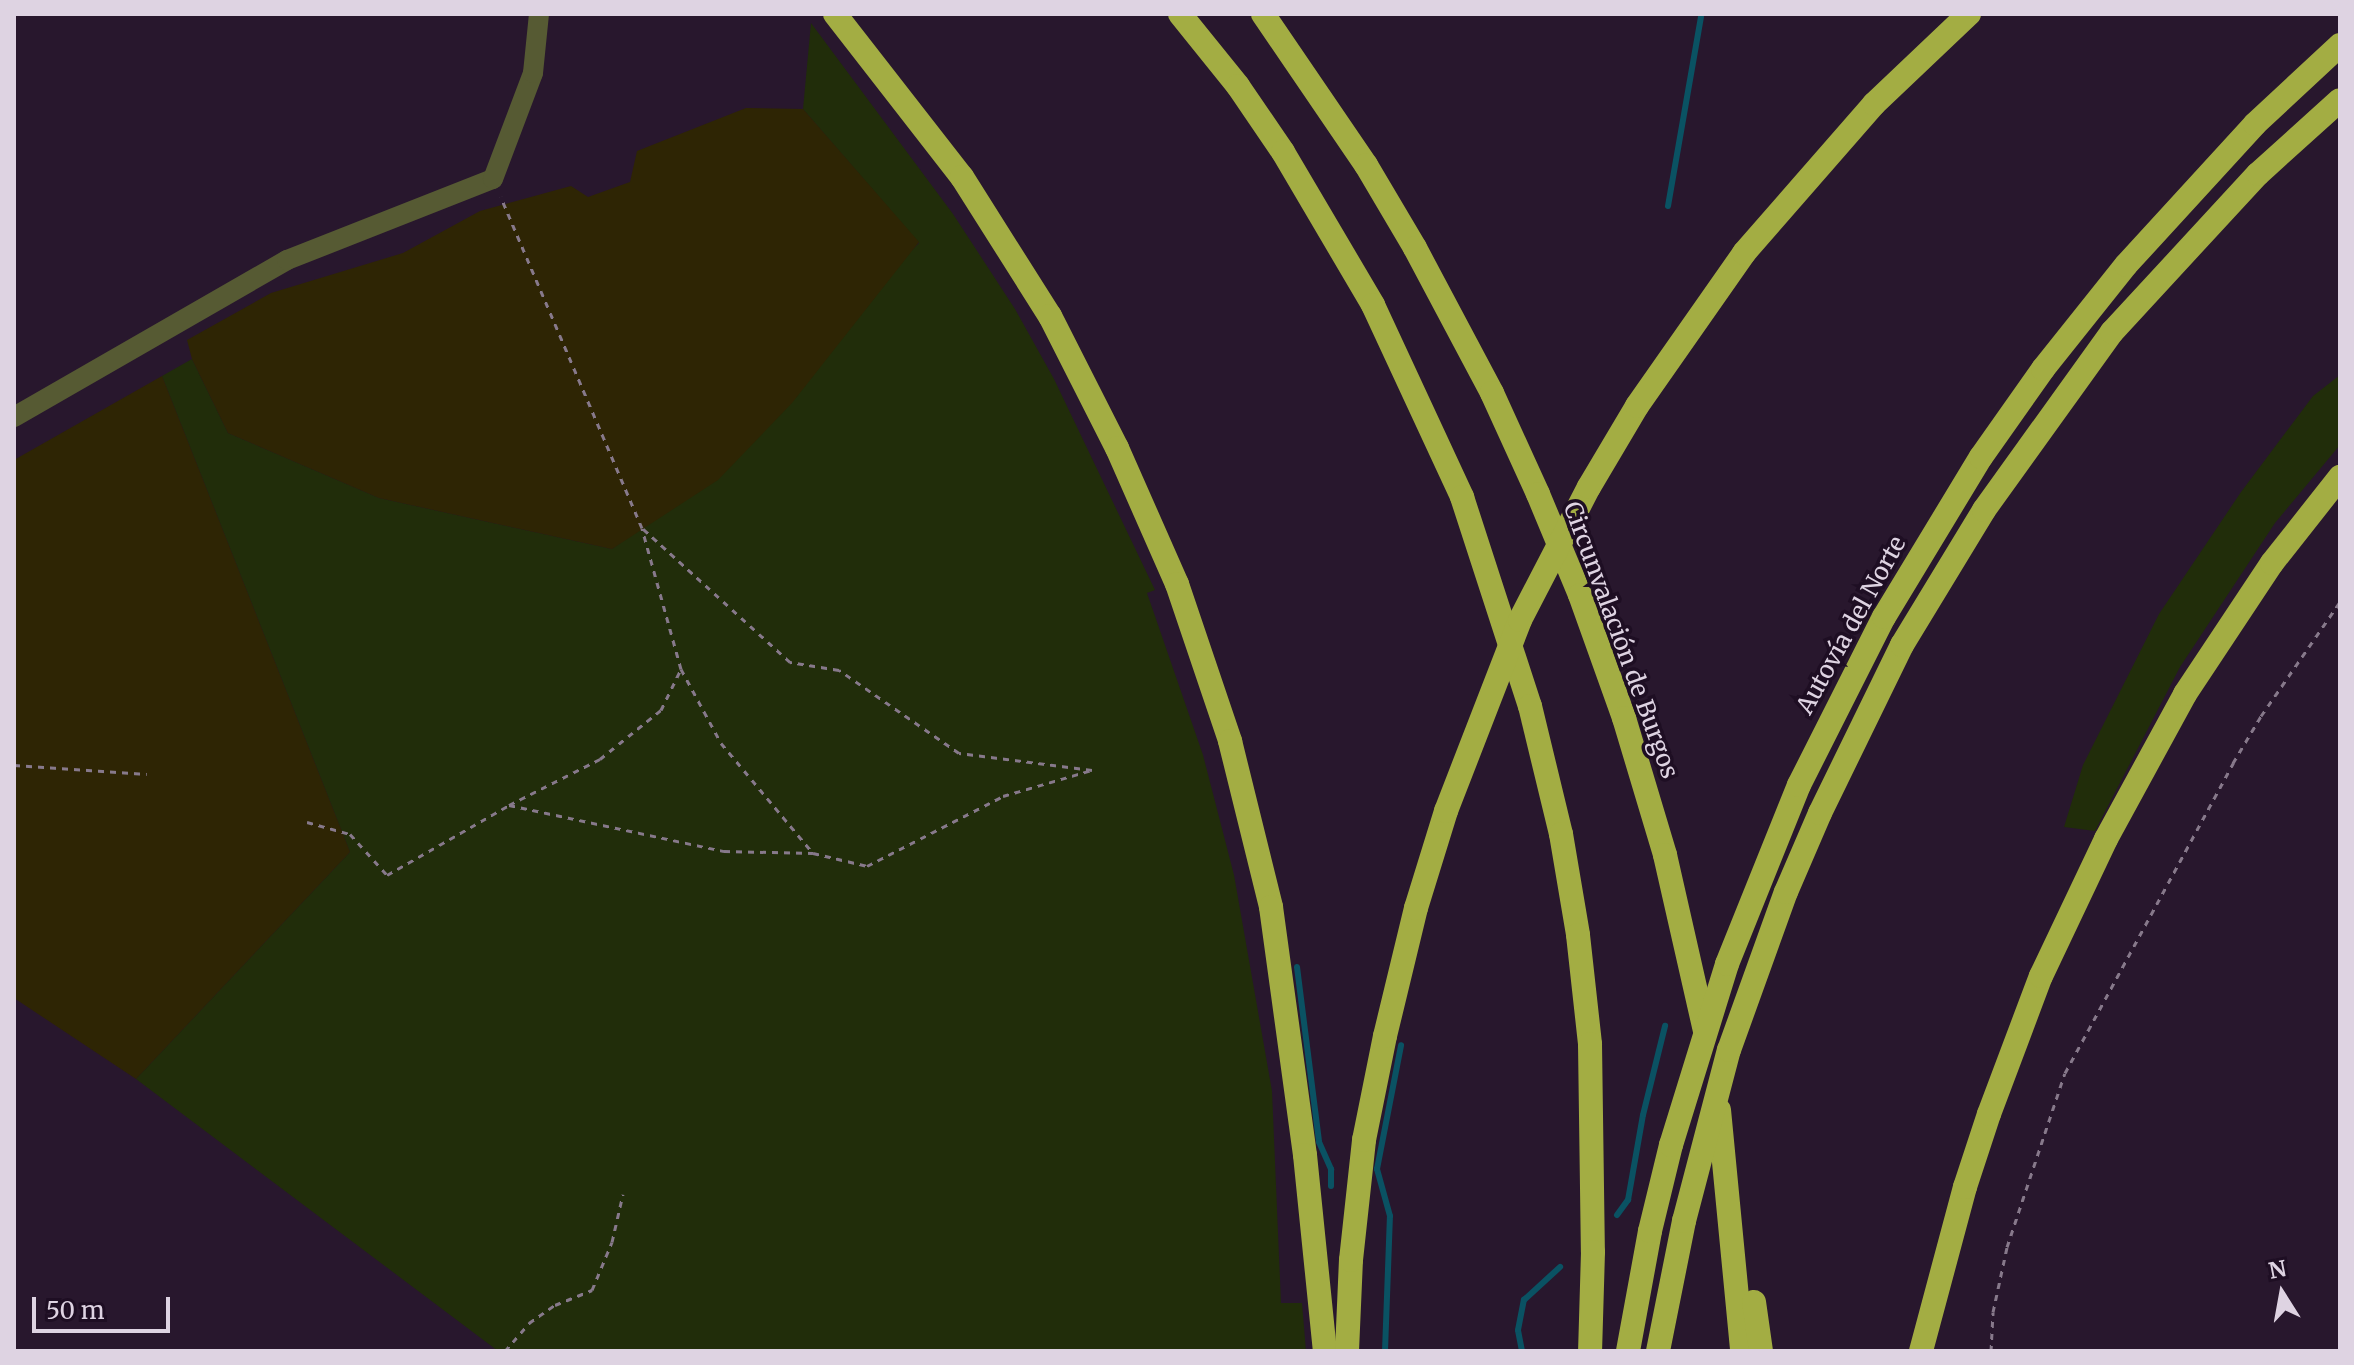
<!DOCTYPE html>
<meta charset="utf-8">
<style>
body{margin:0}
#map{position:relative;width:2354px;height:1365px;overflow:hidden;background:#28172d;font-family:Merriweather,serif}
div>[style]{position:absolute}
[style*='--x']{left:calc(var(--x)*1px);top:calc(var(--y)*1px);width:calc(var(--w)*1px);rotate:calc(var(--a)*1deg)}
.green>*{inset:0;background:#212d0a}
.sand>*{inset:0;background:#2e2504}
.stream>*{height:6px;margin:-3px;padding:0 3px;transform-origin:3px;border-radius:3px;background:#0a5263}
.path>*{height:3px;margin-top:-1.5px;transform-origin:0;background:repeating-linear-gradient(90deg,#87798b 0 6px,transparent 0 12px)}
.minor>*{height:20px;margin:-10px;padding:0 10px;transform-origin:10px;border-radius:10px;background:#565a33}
.highway>*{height:24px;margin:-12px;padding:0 12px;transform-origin:12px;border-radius:12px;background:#a3ad43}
span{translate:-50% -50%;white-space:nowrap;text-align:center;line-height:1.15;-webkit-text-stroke:7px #1e0e23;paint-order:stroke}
.street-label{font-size:24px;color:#ded3e2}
.frame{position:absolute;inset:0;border:16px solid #ded3e2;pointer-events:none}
.north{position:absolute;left:2242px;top:1253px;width:80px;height:80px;-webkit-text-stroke:6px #1e0e23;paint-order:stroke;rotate:349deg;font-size:22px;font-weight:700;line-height:32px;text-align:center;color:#ded3e2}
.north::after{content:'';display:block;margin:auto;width:28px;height:36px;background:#ded3e2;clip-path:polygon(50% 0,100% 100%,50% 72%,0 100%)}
.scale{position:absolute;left:32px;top:1297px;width:138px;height:36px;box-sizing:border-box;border:4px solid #ded3e2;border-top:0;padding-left:10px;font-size:24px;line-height:28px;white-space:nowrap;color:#ded3e2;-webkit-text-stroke:6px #1e0e23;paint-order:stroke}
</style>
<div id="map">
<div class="green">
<div style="clip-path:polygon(811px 23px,953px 214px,1015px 309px,1054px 379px,1155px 590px,1147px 593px,1203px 755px,1234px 875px,1272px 1091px,1281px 1303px,1302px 1303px,1306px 1351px,498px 1351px,136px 1079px,350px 852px,162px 376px,192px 359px,228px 433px,379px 498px,612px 549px,642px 528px,919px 243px,803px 109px)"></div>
<div style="clip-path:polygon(2340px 375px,2340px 445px,2275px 523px,2180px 667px,2095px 831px,2064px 827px,2083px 765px,2159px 614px,2241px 492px,2313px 396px)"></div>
</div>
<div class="sand">
<div style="clip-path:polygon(746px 108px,803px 109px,919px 242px,792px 403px,718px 480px,612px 549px,379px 498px,228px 433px,192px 359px,187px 340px,271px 293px,403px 253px,480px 211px,571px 186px,588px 197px,630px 182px,637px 151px)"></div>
<div style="clip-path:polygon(162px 376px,350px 852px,136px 1079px,14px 998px,14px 460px)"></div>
</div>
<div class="stream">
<div style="--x:1668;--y:206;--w:192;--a:-80.1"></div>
<div style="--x:1297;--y:967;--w:176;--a:82.8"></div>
<div style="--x:1319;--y:1142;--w:30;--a:66"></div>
<div style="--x:1331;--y:1169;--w:17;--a:90"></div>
<div style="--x:1617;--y:1215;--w:19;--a:-54"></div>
<div style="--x:1628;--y:1200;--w:86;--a:-80"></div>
<div style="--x:1643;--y:1115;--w:92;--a:-76.1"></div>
<div style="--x:1385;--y:1351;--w:135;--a:-87.9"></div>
<div style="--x:1390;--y:1216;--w:49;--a:-105.5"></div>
<div style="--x:1377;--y:1169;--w:126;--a:-79"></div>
<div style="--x:1522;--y:1351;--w:21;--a:-101"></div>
<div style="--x:1518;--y:1330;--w:31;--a:-79"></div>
<div style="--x:1524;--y:1300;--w:49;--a:-42.5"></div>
</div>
<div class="path">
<div style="--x:681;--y:669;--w:84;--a:61.6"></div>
<div style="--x:721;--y:743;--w:143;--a:50.1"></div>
<div style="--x:14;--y:765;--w:133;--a:3.9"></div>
<div style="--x:509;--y:805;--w:220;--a:12.1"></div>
<div style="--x:724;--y:851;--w:89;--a:1.3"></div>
<div style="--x:813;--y:853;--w:56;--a:13.5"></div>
<div style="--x:867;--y:866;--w:153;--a:-27.2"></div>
<div style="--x:1003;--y:796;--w:93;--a:-16.3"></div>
<div style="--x:1092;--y:770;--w:134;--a:-172.7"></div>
<div style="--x:959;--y:753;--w:146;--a:-145.3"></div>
<div style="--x:839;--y:670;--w:50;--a:-170.7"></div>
<div style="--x:790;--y:662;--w:200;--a:-137.8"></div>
<div style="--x:307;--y:822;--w:45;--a:15.6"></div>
<div style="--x:350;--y:834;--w:55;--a:47.9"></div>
<div style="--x:387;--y:875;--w:141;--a:-29.8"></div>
<div style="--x:509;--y:805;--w:102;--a:-26.8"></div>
<div style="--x:600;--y:759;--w:78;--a:-38.8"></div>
<div style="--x:661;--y:710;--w:46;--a:-64"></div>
<div style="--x:681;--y:669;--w:146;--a:-105.5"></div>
<div style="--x:642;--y:528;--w:360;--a:-113.1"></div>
<div style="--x:505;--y:1351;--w:37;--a:-49"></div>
<div style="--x:529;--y:1323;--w:32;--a:-35"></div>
<div style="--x:555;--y:1305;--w:40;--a:-22"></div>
<div style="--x:592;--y:1290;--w:52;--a:-67.4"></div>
<div style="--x:612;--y:1242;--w:49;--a:-77.1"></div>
<div style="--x:1991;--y:1351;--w:39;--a:-87"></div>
<div style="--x:1993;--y:1312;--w:66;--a:-77.8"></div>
<div style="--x:2007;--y:1247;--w:183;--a:-71.6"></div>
<div style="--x:2065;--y:1073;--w:353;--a:-61.5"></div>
<div style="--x:2233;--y:763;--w:55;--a:-59.2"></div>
<div style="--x:2261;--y:716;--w:139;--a:-55.3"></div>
</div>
<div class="minor">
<div style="--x:14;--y:417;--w:315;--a:-29.9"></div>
<div style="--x:287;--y:260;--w:221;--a:-21.5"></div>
<div style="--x:493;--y:179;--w:113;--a:-69.3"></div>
<div style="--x:533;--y:73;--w:59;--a:-84.2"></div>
</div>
<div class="highway">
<div style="--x:835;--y:14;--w:207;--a:52.1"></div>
<div style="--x:962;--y:177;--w:165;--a:57.7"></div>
<div style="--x:1050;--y:316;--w:148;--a:63.1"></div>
<div style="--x:1117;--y:448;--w:149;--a:66.2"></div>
<div style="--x:1177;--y:584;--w:166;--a:71.3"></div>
<div style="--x:1230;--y:741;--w:171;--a:76.1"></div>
<div style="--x:1271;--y:907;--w:250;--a:82.2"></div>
<div style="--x:1305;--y:1155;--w:197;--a:84.2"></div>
<div style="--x:1180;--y:14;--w:92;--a:51.1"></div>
<div style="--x:1238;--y:86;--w:80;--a:55.7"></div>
<div style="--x:1283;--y:152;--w:178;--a:59.5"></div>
<div style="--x:1373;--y:305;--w:212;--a:65.1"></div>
<div style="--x:1462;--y:497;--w:220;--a:72"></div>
<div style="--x:1530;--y:706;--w:132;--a:76.4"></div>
<div style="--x:1561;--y:834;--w:102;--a:80.4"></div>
<div style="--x:1578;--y:935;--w:110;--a:83.7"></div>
<div style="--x:1590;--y:1044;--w:208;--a:89.2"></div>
<div style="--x:1593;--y:1252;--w:99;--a:91.7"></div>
<div style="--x:1263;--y:14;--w:183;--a:55.7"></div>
<div style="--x:1366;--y:165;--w:96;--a:59.4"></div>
<div style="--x:1415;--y:248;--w:164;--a:62"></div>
<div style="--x:1492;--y:393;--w:111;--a:65.5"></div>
<div style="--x:1538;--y:494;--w:109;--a:67.4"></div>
<div style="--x:1580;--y:595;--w:131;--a:70.3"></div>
<div style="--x:1624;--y:718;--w:143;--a:73.3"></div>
<div style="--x:1665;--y:855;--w:180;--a:77.2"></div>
<div style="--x:1719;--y:1110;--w:242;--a:84.5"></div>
<div style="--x:1754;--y:1302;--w:49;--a:81.9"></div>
<div style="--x:1347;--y:1351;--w:91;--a:-87.5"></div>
<div style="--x:1351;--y:1260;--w:121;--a:-83.8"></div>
<div style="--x:1364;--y:1140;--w:106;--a:-78.6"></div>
<div style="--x:1385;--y:1036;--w:132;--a:-76.4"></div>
<div style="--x:1416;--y:908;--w:102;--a:-72.8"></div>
<div style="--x:1446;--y:811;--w:205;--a:-68.8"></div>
<div style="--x:1520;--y:620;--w:150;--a:-62.6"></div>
<div style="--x:1589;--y:487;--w:94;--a:-59.3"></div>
<div style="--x:1637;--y:406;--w:187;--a:-55"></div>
<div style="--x:1744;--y:253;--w:198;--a:-48.9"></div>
<div style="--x:1874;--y:104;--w:131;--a:-43.5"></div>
<div style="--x:1628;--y:1351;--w:122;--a:-79.6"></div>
<div style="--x:1650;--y:1231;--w:89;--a:-76.3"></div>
<div style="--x:1671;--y:1145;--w:189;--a:-72.8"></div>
<div style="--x:1727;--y:964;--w:193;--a:-68.1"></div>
<div style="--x:1799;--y:785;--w:188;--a:-63.2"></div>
<div style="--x:1884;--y:617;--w:187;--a:-58.8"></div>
<div style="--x:1981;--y:457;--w:108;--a:-54.8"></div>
<div style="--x:2043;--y:369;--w:133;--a:-51.4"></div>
<div style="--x:2126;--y:265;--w:191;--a:-47.5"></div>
<div style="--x:2255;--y:124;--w:116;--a:-42.9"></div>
<div style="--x:1658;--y:1351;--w:133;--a:-78.7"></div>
<div style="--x:1684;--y:1221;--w:177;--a:-75.3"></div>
<div style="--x:1729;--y:1050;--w:168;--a:-70.2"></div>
<div style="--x:1786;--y:892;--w:86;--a:-66.7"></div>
<div style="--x:1820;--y:813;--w:187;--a:-64"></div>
<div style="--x:1902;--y:645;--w:158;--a:-58.7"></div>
<div style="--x:1984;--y:510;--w:219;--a:-54.3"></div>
<div style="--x:2112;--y:332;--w:215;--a:-47.3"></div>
<div style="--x:2258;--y:174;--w:110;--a:-42.1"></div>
<div style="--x:1921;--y:1351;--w:170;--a:-75"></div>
<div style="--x:1965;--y:1187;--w:77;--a:-71.8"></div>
<div style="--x:1989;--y:1114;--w:147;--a:-69.4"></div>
<div style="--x:2041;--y:976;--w:152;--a:-64.6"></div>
<div style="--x:2106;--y:839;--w:165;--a:-61.4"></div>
<div style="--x:2185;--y:694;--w:157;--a:-56.4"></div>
<div style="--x:2272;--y:563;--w:110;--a:-51.7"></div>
</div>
<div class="street-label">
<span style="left:1851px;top:625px;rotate:-61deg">Autovía del Norte</span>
<span style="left:1621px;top:640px;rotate:70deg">Circunvalación de Burgos</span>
</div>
<div class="frame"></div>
<div class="north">N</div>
<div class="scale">50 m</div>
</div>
